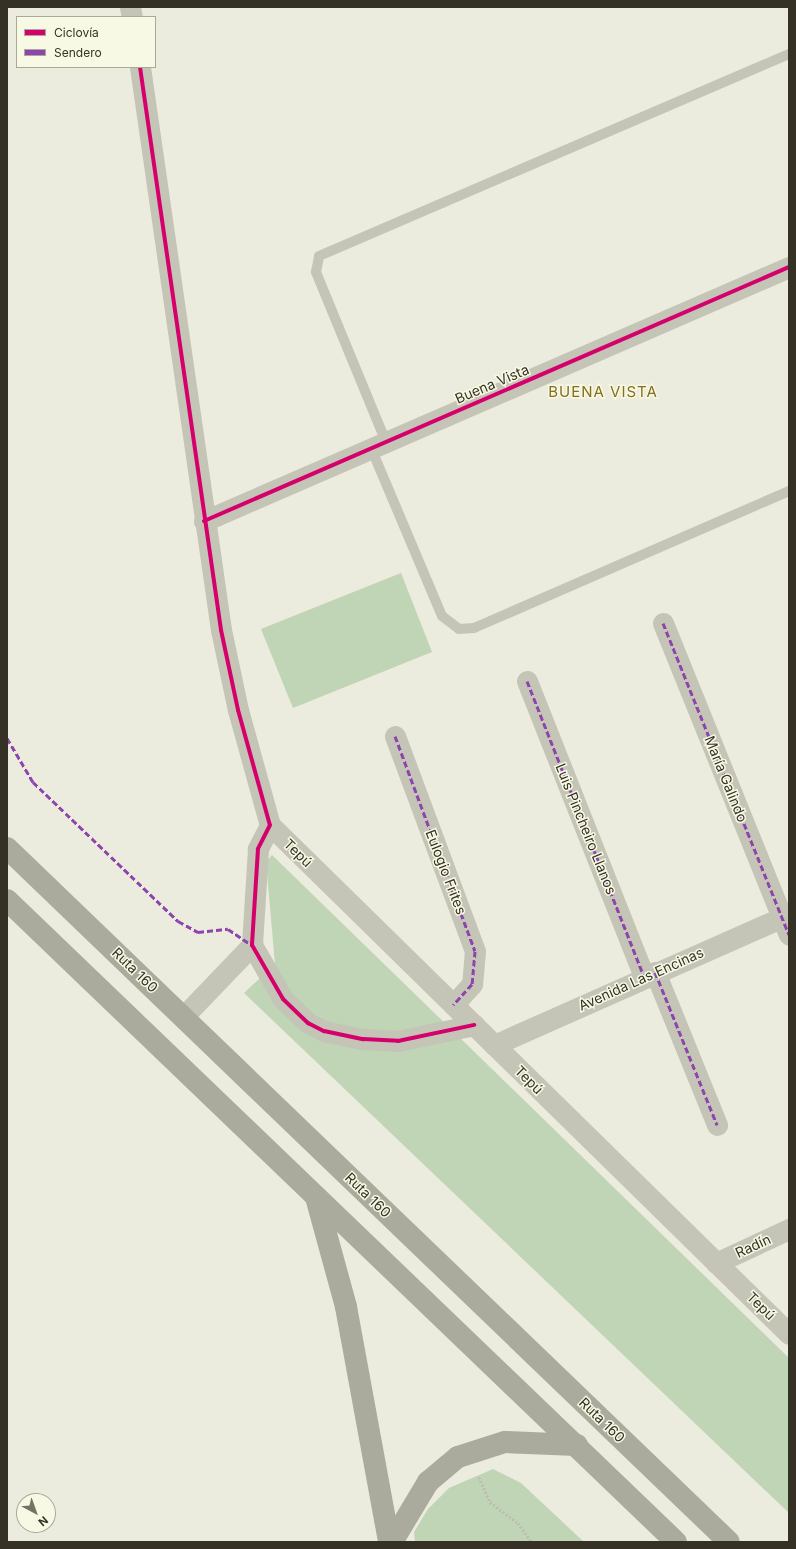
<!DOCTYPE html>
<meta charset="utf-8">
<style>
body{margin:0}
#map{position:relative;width:796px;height:1549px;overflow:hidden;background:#ebecdd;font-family:Inter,sans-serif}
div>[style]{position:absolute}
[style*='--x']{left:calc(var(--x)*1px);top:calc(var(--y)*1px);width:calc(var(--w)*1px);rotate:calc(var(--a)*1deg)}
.green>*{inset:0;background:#c0d4b6}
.path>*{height:2.5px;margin-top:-1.25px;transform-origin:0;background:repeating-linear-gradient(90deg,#bdbdb0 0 2px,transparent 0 4px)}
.service>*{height:10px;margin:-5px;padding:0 5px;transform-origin:5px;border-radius:5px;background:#c4c4b7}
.minor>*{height:21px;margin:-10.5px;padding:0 10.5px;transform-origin:10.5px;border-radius:10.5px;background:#c4c4b7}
.motorway>*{height:22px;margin:-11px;padding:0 11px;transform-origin:11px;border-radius:11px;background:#aaaa9d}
.quiet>*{height:3px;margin-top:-1.5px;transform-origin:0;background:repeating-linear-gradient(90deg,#8e44ad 0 6px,transparent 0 9px)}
.cycleway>*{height:4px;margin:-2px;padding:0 2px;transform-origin:2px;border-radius:2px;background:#d6006c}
span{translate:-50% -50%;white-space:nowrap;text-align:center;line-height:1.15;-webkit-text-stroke:3px #f8f9e4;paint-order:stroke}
.street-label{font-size:14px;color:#353225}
.neighbourhood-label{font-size:15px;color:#866e1c;letter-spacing:1px}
.frame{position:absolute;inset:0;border:8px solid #353225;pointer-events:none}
.legend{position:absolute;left:16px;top:16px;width:140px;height:52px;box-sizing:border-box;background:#f8f9e4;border:1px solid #aaa998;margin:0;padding:5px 7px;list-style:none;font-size:12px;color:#353225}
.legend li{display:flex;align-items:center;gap:8px;height:20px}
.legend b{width:20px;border:1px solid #aaa998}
.north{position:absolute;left:16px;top:1493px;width:40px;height:40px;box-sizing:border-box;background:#f8f9e4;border:1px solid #aaa998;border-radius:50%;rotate:139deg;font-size:11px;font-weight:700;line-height:16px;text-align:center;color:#353225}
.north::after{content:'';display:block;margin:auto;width:14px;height:18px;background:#757365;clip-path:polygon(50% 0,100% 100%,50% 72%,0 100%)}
</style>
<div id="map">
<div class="green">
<div style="clip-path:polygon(401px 573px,432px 652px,293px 708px,261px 629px)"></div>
<div style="clip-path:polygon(272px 855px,789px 1358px,789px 1513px,244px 993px,275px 964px,266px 862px)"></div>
<div style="clip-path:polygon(493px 1469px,521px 1483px,584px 1542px,415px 1542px,414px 1532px,428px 1509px,449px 1488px)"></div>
</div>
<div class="path">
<div style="--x:479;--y:1477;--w:27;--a:66"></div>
<div style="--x:490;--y:1502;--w:35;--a:37"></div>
<div style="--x:518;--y:1523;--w:24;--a:54"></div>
</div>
<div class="service">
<div style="--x:386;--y:442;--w:184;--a:-112.4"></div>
<div style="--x:316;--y:272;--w:16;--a:-79"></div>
<div style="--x:319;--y:256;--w:512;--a:-23.26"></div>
<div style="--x:371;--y:448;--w:182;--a:67.1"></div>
<div style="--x:442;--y:616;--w:21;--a:37"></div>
<div style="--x:459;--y:629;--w:15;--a:-4"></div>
<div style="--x:474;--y:628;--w:344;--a:-23.5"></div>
</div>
<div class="minor">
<div style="--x:130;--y:7;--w:10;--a:79"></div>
<div style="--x:140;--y:67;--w:569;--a:81.81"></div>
<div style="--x:221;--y:630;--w:82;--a:78"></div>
<div style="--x:238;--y:710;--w:119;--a:74.5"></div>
<div style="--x:270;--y:825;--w:27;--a:117"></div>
<div style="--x:258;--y:849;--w:96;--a:93.6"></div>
<div style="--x:252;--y:945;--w:62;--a:60.1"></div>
<div style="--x:283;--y:999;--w:35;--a:44"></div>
<div style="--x:308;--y:1023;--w:18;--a:27"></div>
<div style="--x:324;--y:1031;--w:40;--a:12"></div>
<div style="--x:363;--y:1039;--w:35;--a:3"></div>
<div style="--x:398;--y:1041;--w:78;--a:-11.9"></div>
<div style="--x:204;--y:521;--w:638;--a:-23.47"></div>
<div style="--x:663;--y:623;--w:336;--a:68"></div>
<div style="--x:527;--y:681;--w:318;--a:68.4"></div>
<div style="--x:395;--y:736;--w:229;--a:69.6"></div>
<div style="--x:475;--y:951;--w:33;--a:95"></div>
<div style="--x:472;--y:984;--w:28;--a:132"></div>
<div style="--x:270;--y:825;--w:727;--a:44.44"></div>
<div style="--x:655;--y:972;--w:165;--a:67.9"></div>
<div style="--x:183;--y:1017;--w:100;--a:-46.2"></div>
<div style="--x:494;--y:1045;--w:323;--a:-23.9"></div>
<div style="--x:716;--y:1263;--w:81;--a:-25"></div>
</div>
<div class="motorway">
<div style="--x:7;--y:848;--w:1001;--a:43.87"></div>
<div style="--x:7;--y:900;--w:927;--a:43.82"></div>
<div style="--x:316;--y:1197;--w:114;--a:74.7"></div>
<div style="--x:346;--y:1307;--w:239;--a:79.6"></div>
<div style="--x:392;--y:1542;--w:70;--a:-59"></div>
<div style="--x:428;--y:1482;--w:39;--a:-40"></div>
<div style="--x:458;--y:1457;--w:49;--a:-17.7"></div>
<div style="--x:505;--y:1442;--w:72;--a:2.4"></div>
</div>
<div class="quiet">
<div style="--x:663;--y:623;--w:336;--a:68"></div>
<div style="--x:527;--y:681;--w:318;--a:68.4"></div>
<div style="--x:395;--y:736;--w:229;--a:69.6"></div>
<div style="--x:475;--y:951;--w:33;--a:95"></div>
<div style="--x:472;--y:984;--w:28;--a:132"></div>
<div style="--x:7;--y:738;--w:51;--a:59.4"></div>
<div style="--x:33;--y:782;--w:201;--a:43.8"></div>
<div style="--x:178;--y:921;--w:23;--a:29"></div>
<div style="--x:198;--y:932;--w:30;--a:-6"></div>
<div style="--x:228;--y:929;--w:29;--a:34"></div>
<div style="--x:655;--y:972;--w:165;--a:67.9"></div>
</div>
<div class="cycleway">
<div style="--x:140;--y:67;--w:569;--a:81.81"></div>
<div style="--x:221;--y:630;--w:82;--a:78"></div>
<div style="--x:238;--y:710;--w:119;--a:74.5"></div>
<div style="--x:270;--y:825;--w:27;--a:117"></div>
<div style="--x:258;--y:849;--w:96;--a:93.6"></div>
<div style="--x:252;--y:945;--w:62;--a:60.1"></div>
<div style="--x:283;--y:999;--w:35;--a:44"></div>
<div style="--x:308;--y:1023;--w:18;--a:27"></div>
<div style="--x:324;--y:1031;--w:40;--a:12"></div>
<div style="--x:363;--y:1039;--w:35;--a:3"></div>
<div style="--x:398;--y:1041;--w:78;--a:-11.9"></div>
<div style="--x:204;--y:521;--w:638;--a:-23.47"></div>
</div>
<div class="street-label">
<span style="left:492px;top:384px;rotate:-23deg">Buena Vista</span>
<span style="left:726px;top:779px;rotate:68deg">María Galindo</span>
<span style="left:586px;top:829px;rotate:68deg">Luis Pincheiro Llanos</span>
<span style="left:298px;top:853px;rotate:44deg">Tepú</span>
<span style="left:446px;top:872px;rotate:69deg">Eulogio Frites</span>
<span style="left:135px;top:970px;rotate:44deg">Ruta 160</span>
<span style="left:641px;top:979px;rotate:-24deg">Avenida Las Encinas</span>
<span style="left:529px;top:1080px;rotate:45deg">Tepú</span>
<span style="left:368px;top:1195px;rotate:44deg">Ruta 160</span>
<span style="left:753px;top:1246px;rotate:-25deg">Radín</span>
<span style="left:761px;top:1306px;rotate:44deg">Tepú</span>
<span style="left:602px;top:1420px;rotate:44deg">Ruta 160</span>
</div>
<div class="neighbourhood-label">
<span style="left:603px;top:392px">BUENA VISTA</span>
</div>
<div class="frame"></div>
<ul class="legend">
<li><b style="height:5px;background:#d6006c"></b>Ciclovía</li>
<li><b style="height:5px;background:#8e44ad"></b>Sendero</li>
</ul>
<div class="north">N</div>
</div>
